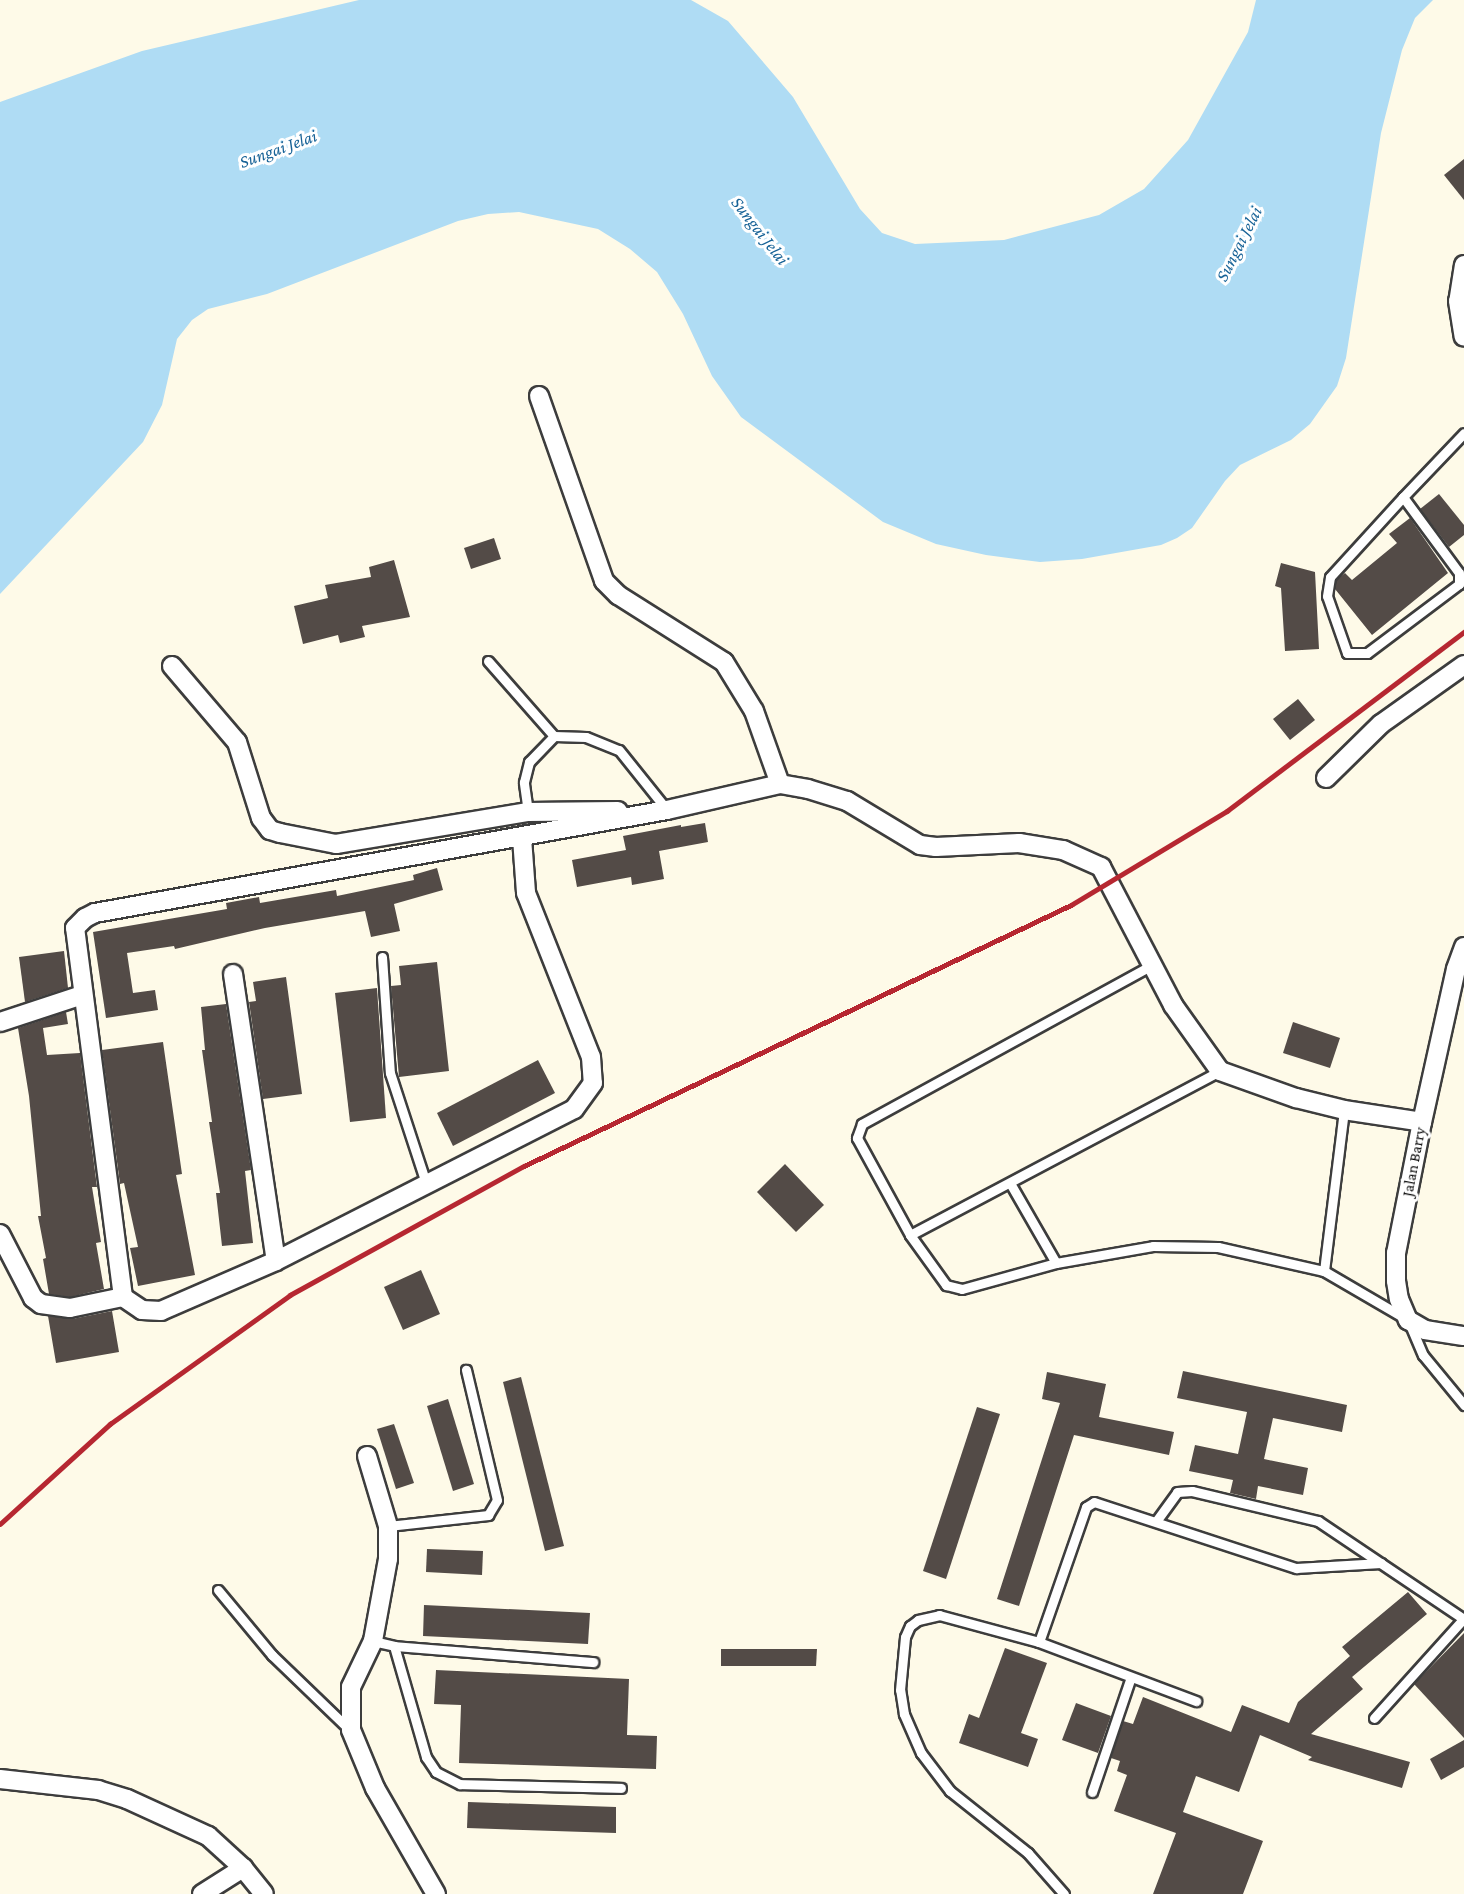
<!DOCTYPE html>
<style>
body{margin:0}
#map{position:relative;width:1464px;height:1894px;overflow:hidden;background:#fefae8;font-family:"Crimson Pro",serif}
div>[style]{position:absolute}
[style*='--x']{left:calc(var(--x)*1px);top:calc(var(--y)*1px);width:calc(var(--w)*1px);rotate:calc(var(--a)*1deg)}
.water>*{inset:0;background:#afdcf4}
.building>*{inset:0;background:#534b47}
.roads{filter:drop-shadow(2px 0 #3d3d3d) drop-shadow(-2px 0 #3d3d3d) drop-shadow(0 2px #3d3d3d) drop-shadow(0 -2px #3d3d3d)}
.lane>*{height:9px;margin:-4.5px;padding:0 4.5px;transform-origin:4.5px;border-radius:4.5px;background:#fff}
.street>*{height:18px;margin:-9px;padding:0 9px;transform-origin:9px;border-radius:9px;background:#fff}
.rail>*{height:4.5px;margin:-2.25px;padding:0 2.25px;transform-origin:2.25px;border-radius:2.25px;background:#b62731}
span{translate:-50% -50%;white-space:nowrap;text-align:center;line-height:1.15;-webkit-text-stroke:6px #fff;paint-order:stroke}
.street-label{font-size:16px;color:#0a0a0a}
.water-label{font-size:18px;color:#186397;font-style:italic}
</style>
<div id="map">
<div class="water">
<div style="clip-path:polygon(359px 0,691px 0,728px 21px,793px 97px,860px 209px,882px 233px,915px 244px,1004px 240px,1099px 215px,1144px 189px,1188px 140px,1248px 32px,1256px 0,1433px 0,1415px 18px,1402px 50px,1381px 133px,1346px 358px,1337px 386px,1310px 424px,1291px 440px,1240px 465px,1225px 481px,1192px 528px,1177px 538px,1161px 545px,1082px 559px,1040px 562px,986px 555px,936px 544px,883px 522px,741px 417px,712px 376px,683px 314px,657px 272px,630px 249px,598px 229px,519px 212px,488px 214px,458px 221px,267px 294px,208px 309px,192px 320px,177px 339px,162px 405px,143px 442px,0 594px,0 102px,142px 51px)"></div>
</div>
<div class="building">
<div style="clip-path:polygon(1464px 159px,1464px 200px,1444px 175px)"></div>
<div style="clip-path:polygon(1439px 494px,1464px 525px,1464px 535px,1449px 547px,1420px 509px)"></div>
<div style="clip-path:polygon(1410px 518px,1448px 573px,1372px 635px,1335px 589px,1336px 580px,1345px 573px,1352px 580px,1397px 543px,1389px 534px)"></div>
<div style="clip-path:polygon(494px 538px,501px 559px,471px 569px,464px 548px)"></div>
<div style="clip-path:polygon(394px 560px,410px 617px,362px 626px,365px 637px,340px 643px,338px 635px,303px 644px,294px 606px,328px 598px,325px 585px,371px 577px,369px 567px)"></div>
<div style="clip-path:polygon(1281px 563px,1315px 572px,1319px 649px,1285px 651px,1281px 588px,1275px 586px)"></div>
<div style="clip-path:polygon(1298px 699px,1315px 720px,1290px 740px,1273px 719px)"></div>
<div style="clip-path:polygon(705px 823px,708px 842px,659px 851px,664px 879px,632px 885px,631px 877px,577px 887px,572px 860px,626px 850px,623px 836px,681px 825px,681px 827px)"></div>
<div style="clip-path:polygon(437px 868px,443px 890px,394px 904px,400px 931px,371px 937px,365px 911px,265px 928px,175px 949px,174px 946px,127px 953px,133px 993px,155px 990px,158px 1010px,106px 1018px,93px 932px,227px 909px,226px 903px,259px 897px,260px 903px,336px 890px,337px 896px,414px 880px,413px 875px)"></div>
<div style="clip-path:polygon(64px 951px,68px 988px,25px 1002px,19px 957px)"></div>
<div style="clip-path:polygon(437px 962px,449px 1071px,399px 1077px,391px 986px,401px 985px,399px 966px)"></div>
<div style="clip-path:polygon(286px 977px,302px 1094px,263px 1099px,249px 1002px,256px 1001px,253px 982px)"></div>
<div style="clip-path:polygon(377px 988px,386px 1118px,350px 1122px,335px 993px)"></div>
<div style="clip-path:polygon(226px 1004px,251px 1170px,245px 1171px,253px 1243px,222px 1246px,216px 1193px,220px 1193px,209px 1122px,212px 1122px,202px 1050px,205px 1050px,201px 1007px)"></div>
<div style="clip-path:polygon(66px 1012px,68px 1024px,43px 1028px,47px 1055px,80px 1053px,97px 1187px,92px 1187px,101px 1242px,96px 1243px,104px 1289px,70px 1297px,49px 1294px,43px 1259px,46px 1258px,38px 1216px,41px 1216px,29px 1096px,18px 1028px)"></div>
<div style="clip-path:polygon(1293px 1022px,1340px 1038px,1330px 1068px,1283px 1053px)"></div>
<div style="clip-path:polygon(163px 1042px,182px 1174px,176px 1175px,195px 1275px,138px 1286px,130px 1248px,138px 1247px,124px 1183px,120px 1184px,102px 1050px)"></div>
<div style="clip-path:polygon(538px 1060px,555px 1093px,453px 1146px,437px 1113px)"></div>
<div style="clip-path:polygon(785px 1164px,824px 1205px,796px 1232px,757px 1192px)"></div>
<div style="clip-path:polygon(421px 1270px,440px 1314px,403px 1330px,384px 1287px)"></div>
<div style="clip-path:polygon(112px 1311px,119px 1352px,56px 1363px,48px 1316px,72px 1319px)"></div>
<div style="clip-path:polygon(1183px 1371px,1347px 1405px,1342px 1432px,1273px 1418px,1264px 1459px,1308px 1468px,1303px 1495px,1258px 1486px,1256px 1499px,1230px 1493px,1233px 1480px,1189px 1471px,1195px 1445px,1238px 1454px,1247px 1412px,1177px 1398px)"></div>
<div style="clip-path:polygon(1047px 1372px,1106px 1384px,1099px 1417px,1174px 1432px,1169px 1455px,1074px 1435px,1019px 1606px,997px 1599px,1060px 1403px,1042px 1399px)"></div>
<div style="clip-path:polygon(521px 1377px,564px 1546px,545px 1551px,503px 1382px)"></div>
<div style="clip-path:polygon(448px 1399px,474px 1484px,453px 1491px,427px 1406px)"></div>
<div style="clip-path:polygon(977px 1407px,1000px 1414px,946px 1579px,923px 1571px)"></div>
<div style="clip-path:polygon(394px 1424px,414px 1483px,396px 1489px,377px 1429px)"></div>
<div style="clip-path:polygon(427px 1549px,483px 1551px,482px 1575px,426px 1572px)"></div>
<div style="clip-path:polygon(1408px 1592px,1427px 1614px,1352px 1677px,1363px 1689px,1311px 1734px,1410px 1762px,1402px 1788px,1308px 1760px,1312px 1757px,1260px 1735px,1239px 1792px,1196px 1776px,1183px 1812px,1263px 1841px,1243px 1894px,1153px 1894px,1176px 1833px,1114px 1811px,1127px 1775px,1117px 1771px,1120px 1761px,1111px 1758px,1123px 1721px,1133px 1724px,1143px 1697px,1231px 1732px,1242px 1705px,1289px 1723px,1298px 1702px,1350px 1656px,1342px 1647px)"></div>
<div style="clip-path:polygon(424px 1605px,590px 1613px,588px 1644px,423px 1636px)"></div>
<div style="clip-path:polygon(1464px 1633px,1464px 1738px,1414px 1684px)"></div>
<div style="clip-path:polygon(1005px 1648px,1047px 1663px,1021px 1733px,1038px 1739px,1028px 1767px,959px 1743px,969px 1714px,979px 1718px)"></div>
<div style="clip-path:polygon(721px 1649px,817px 1649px,816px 1666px,721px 1666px)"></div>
<div style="clip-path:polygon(436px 1670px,629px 1679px,627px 1735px,657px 1736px,656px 1769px,459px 1763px,461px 1705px,434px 1704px)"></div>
<div style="clip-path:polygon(1076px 1703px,1111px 1716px,1098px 1753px,1062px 1740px)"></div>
<div style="clip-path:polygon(1464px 1740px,1464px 1767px,1441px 1780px,1430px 1759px)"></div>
<div style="clip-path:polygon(468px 1802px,616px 1807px,616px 1833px,467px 1828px)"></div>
</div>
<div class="roads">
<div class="lane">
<div style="--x:1403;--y:497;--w:94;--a:53.6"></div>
<div style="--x:1459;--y:573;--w:11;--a:90"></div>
<div style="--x:1459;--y:584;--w:115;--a:143.1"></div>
<div style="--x:1367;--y:653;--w:20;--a:180"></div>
<div style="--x:1347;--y:653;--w:60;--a:-109.3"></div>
<div style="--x:1327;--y:596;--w:19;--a:-81"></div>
<div style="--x:1330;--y:577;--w:108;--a:-47.6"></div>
<div style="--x:1403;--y:497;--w:88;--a:-46.4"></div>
<div style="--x:488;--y:661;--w:100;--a:48.7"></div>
<div style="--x:528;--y:812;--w:30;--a:-98"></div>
<div style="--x:524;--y:782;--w:21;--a:-76"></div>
<div style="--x:529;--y:762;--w:36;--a:-46"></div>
<div style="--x:554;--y:736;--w:32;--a:2"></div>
<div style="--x:586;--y:737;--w:35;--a:22"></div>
<div style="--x:619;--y:750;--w:77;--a:51.3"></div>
<div style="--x:382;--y:957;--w:116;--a:86.1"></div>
<div style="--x:390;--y:1073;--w:119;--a:71.9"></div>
<div style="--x:1152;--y:965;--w:331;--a:151.3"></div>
<div style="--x:862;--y:1124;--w:15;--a:110"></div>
<div style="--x:857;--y:1138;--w:111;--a:61.3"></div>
<div style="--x:910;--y:1235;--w:62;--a:54.2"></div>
<div style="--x:946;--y:1285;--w:16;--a:14"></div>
<div style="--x:962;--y:1289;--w:98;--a:-15.5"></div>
<div style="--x:1056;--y:1263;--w:98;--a:-9.9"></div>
<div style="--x:1153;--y:1246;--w:65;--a:0.9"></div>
<div style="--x:1218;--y:1247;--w:109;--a:12.8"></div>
<div style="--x:1324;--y:1271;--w:97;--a:30.3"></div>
<div style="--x:1408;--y:1320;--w:38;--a:67"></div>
<div style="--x:1423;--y:1355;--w:65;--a:50.6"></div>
<div style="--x:1010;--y:1183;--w:92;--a:60.1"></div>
<div style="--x:910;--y:1235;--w:351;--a:-27.9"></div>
<div style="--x:1324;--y:1271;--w:162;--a:-82.9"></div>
<div style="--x:1157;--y:1520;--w:34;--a:-54"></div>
<div style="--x:1177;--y:1492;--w:15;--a:-4"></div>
<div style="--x:1192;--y:1491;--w:130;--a:13.4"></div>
<div style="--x:1318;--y:1521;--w:176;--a:33.9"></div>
<div style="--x:388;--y:1526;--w:101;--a:-6.3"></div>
<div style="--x:488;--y:1515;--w:17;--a:-59"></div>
<div style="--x:497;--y:1500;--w:134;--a:-103.4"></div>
<div style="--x:218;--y:1590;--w:85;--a:50.3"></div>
<div style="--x:272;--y:1655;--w:107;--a:43.9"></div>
<div style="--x:373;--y:1641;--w:22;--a:13"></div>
<div style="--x:394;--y:1646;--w:200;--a:4.6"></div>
<div style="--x:1039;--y:1642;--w:143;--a:-70.8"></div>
<div style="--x:1086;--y:1507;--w:9;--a:-32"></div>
<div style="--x:1094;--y:1502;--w:213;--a:18.1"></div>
<div style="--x:1296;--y:1568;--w:85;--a:-3.4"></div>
<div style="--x:394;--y:1646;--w:116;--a:73.9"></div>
<div style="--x:426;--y:1757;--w:18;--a:56"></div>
<div style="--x:436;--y:1772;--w:27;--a:27"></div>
<div style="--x:460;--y:1784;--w:161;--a:1.4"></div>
<div style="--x:1374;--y:1718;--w:133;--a:-48"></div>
<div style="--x:1092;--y:1792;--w:121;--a:-71.3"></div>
<div style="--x:1064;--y:1894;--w:55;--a:-131.3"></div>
<div style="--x:1028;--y:1853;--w:100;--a:-141.5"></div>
<div style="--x:950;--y:1791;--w:48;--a:-127.3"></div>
<div style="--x:921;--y:1753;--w:43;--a:-113.6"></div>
<div style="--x:904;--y:1714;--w:24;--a:-99"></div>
<div style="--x:900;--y:1690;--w:53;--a:-84.6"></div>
<div style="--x:905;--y:1637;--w:12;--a:-66"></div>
<div style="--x:910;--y:1626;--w:10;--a:-37"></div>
<div style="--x:918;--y:1620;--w:22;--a:-13"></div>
<div style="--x:939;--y:1615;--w:104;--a:15.1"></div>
<div style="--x:1039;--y:1642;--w:168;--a:20.6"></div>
</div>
<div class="street">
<div style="--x:1464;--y:265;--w:36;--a:99"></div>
<div style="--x:1458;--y:301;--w:36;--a:81"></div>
<div style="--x:539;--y:396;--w:196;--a:70.6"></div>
<div style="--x:604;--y:581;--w:20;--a:45"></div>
<div style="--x:618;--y:595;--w:125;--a:32.3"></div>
<div style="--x:724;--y:662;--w:57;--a:58.5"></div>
<div style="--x:754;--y:711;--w:77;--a:70.4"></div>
<div style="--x:172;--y:666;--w:100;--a:49.5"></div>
<div style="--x:237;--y:742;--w:80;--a:72.5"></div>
<div style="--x:261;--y:818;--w:15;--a:53"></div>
<div style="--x:270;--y:830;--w:10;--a:17"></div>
<div style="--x:280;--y:833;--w:57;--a:11.1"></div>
<div style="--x:336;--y:844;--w:195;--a:-9.5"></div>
<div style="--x:528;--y:812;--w:90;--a:-0.6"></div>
<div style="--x:1326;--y:778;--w:77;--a:-44.5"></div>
<div style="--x:1381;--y:724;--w:102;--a:-35.4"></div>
<div style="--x:522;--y:838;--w:55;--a:85.8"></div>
<div style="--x:526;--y:893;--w:176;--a:68.4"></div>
<div style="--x:591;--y:1057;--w:26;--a:86"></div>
<div style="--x:593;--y:1083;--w:32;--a:126"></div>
<div style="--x:574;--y:1109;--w:335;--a:153"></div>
<div style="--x:276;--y:1261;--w:125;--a:156.5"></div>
<div style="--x:161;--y:1311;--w:19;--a:-177"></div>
<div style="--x:142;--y:1310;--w:23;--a:-146"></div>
<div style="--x:123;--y:1297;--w:372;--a:-97.4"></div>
<div style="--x:75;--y:928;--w:14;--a:-45"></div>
<div style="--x:85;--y:918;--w:11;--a:-27"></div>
<div style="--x:95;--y:913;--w:581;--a:-10.21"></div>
<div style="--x:667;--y:810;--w:116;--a:-13"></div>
<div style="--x:780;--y:784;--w:28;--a:10"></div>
<div style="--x:808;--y:789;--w:41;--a:17.1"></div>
<div style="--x:847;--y:801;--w:85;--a:31.1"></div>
<div style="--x:920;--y:845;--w:16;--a:7"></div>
<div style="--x:936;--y:847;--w:83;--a:-2.8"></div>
<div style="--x:1019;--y:843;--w:45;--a:9"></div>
<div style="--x:1063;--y:850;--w:42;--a:24.1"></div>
<div style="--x:1101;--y:867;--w:156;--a:62.4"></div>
<div style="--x:1173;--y:1005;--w:81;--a:54.5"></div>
<div style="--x:1220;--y:1071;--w:81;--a:19.6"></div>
<div style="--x:1296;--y:1098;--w:49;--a:14"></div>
<div style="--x:1344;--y:1110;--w:79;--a:8.7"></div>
<div style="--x:1464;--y:947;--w:23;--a:110"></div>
<div style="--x:1456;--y:969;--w:157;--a:102.5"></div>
<div style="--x:1422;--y:1122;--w:134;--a:101.2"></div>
<div style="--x:1396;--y:1253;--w:28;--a:90"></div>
<div style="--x:1396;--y:1281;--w:18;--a:81"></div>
<div style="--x:1399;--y:1299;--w:23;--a:67"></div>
<div style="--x:1408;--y:1320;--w:20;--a:30"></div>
<div style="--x:1425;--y:1330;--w:39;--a:9"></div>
<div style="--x:233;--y:974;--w:290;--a:81.5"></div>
<div style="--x:0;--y:1022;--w:86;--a:-18.2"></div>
<div style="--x:0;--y:1234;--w:72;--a:62.7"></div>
<div style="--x:33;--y:1298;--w:10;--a:37"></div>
<div style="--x:41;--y:1304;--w:29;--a:8"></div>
<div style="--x:70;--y:1308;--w:54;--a:-11.7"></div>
<div style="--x:367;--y:1456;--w:73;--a:73.3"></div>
<div style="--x:388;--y:1526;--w:33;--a:90"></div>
<div style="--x:388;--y:1559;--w:83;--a:100.4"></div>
<div style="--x:373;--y:1641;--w:51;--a:115.6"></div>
<div style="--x:351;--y:1687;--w:43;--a:90"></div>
<div style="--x:351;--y:1730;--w:63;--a:67.5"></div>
<div style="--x:375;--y:1788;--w:122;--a:60.1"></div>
<div style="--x:0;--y:1779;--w:99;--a:6.4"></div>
<div style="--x:98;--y:1790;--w:30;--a:17"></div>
<div style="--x:127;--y:1799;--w:89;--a:24.6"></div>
<div style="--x:208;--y:1836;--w:47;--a:42.4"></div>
<div style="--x:243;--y:1868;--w:33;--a:51"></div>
<div style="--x:202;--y:1894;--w:49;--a:-32.4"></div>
</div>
</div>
<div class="rail">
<div style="--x:0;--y:1524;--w:149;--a:-42.3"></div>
<div style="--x:110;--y:1424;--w:221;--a:-35.6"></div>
<div style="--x:290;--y:1295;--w:267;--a:-28.9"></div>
<div style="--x:524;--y:1166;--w:606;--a:-25.51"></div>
<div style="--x:1071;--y:905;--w:182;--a:-31.1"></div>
<div style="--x:1227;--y:811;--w:297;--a:-37.1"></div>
</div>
<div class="street-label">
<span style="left:1414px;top:1162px;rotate:-79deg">Jalan Barry</span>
</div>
<div class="water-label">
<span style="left:278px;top:149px;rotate:-20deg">Sungai Jelai</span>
<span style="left:760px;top:231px;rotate:52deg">Sungai Jelai</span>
<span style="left:1239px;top:244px;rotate:-63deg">Sungai Jelai</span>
</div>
</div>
